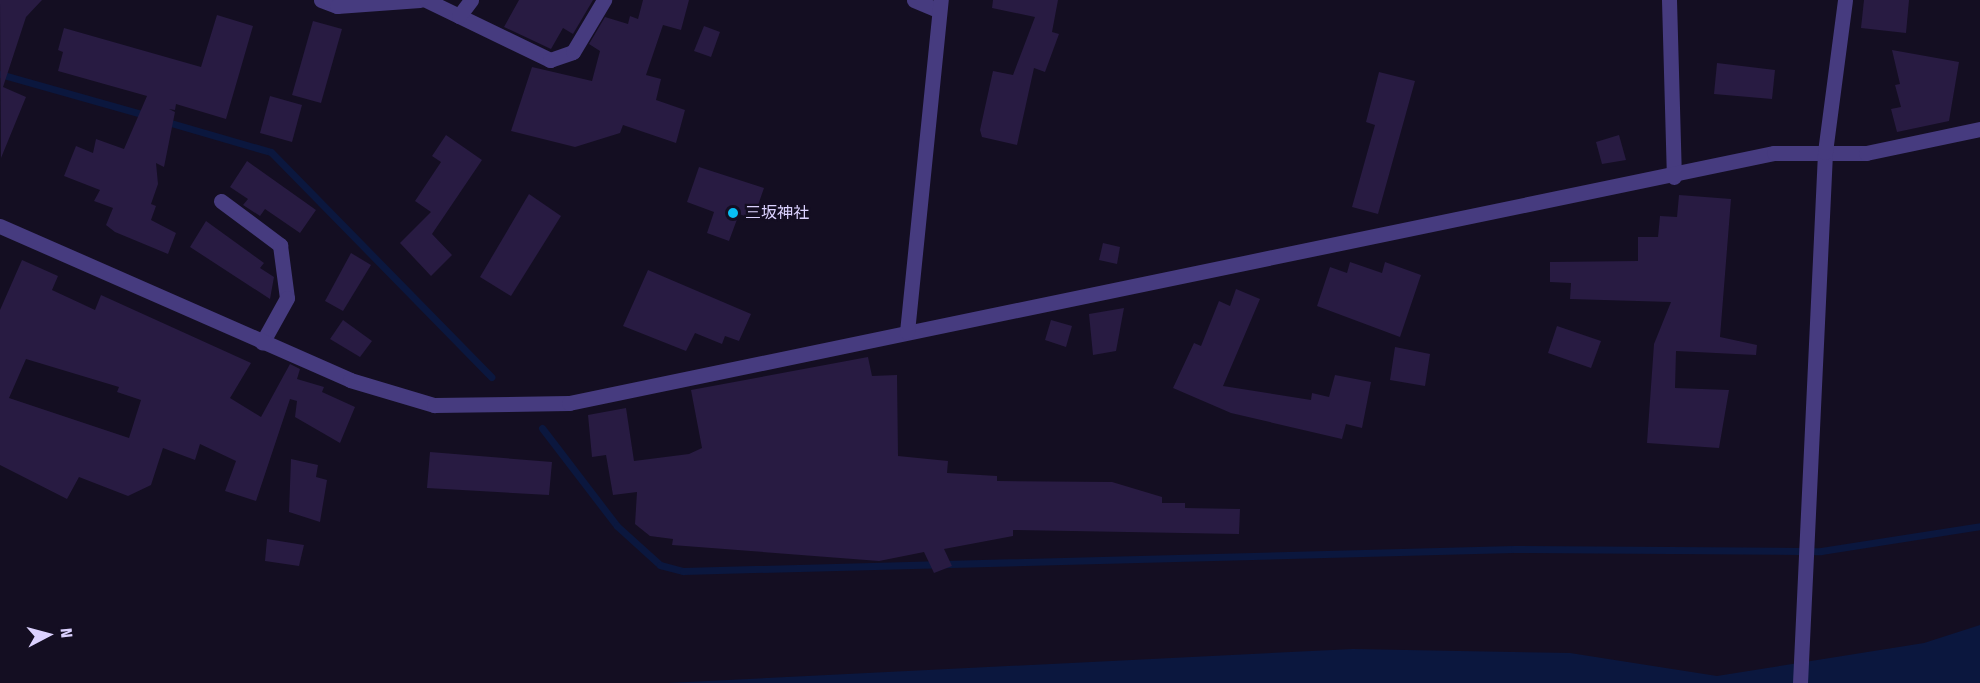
<!DOCTYPE html>
<meta charset="utf-8">
<style>
body{margin:0}
#map{position:relative;width:1980px;height:683px;overflow:hidden;background:#140e22;font-family:"Fira Sans Condensed","Noto Sans JP",sans-serif}
div>[style]{position:absolute}
[style*='--x']{left:calc(var(--x)*1px);top:calc(var(--y)*1px);width:calc(var(--w)*1px);rotate:calc(var(--a)*1deg)}
.water>*{inset:0;background:#0b173e}
.stream>*{height:7px;margin:-3.5px;padding:0 3.5px;transform-origin:3.5px;border-radius:3.5px;background:#0b173e}
.building>*{inset:0;background:#281b42}
.minor>*{height:15px;margin:-7.5px;padding:0 7.5px;transform-origin:7.5px;border-radius:7.5px;background:#463b7f}
.dots>*{width:16px;height:16px;translate:-50% -50%;box-sizing:border-box;border:3px solid #140e22;border-radius:50%}
span{translate:-50% -50%;white-space:nowrap;text-align:center;line-height:1.15;-webkit-text-stroke:4.5px #140e22;paint-order:stroke}
.poi-label{font-size:16px;color:#dbd1fe}
.left{translate:0 -50%;text-align:left}
.north{position:absolute;left:18px;top:605px;width:60px;height:60px;-webkit-text-stroke:4px #140e22;paint-order:stroke;rotate:84deg;font-size:16px;font-weight:700;line-height:24px;text-align:center;color:#dbd1fe}
.north::after{content:'';display:block;margin:auto;width:21px;height:27px;background:#dbd1fe;clip-path:polygon(50% 0,100% 100%,50% 72%,0 100%)}
</style>
<div id="map">
<div class="water">
<div style="clip-path:polygon(1980px 625px,1980px 683px,667px 683px,1353px 649px,1570px 653px,1717px 676px,1924px 643px)"></div>
</div>
<div class="stream">
<div style="--x:0;--y:74;--w:154;--a:15.8"></div>
<div style="--x:164;--y:121;--w:111;--a:16.2"></div>
<div style="--x:271;--y:152;--w:315;--a:45.6"></div>
<div style="--x:542;--y:428;--w:123;--a:52.6"></div>
<div style="--x:617;--y:526;--w:58;--a:42.2"></div>
<div style="--x:660;--y:565;--w:24;--a:15"></div>
<div style="--x:683;--y:571;--w:831;--a:-1.52"></div>
<div style="--x:1514;--y:549;--w:307;--a:0.4"></div>
<div style="--x:1821;--y:551;--w:161;--a:-8.9"></div>
</div>
<div class="building">
<div style="clip-path:polygon(0 0,42px 0,26px 17px,3px 87px,26px 97px,1px 158px)"></div>
<div style="clip-path:polygon(519px 0,593px 0,573px 34px,563px 28px,551px 49px,504px 27px)"></div>
<div style="clip-path:polygon(643px 0,689px 0,681px 30px,663px 25px,646px 75px,661px 79px,656px 100px,685px 110px,676px 143px,623px 125px,620px 133px,575px 147px,511px 131px,532px 67px,592px 81px,600px 51px,589px 44px,605px 17px,628px 24px,630px 16px,638px 19px)"></div>
<div style="clip-path:polygon(993px 0,1058px 0,1052px 32px,1059px 34px,1045px 72px,1034px 68px,1017px 145px,982px 137px,980px 130px,993px 71px,1013px 75px,1035px 17px,992px 8px)"></div>
<div style="clip-path:polygon(1864px 0,1909px 0,1906px 33px,1861px 28px)"></div>
<div style="clip-path:polygon(217px 15px,253px 26px,226px 119px,176px 104px,175px 110px,169px 109px,175px 112px,164px 167px,156px 163px,158px 184px,151px 204px,156px 206px,151px 220px,176px 233px,168px 254px,115px 232px,106px 225px,113px 208px,94px 201px,100px 190px,64px 176px,76px 146px,93px 153px,96px 139px,124px 149px,147px 96px,58px 71px,63px 52px,58px 50px,64px 28px,201px 67px)"></div>
<div style="clip-path:polygon(313px 21px,342px 29px,321px 103px,292px 95px)"></div>
<div style="clip-path:polygon(704px 26px,720px 32px,711px 57px,694px 51px)"></div>
<div style="clip-path:polygon(1892px 50px,1959px 62px,1949px 121px,1897px 132px,1891px 109px,1901px 107px,1895px 85px,1900px 84px)"></div>
<div style="clip-path:polygon(1717px 63px,1775px 70px,1772px 99px,1714px 94px)"></div>
<div style="clip-path:polygon(1379px 72px,1415px 81px,1378px 214px,1352px 207px,1375px 125px,1366px 122px)"></div>
<div style="clip-path:polygon(270px 96px,302px 105px,292px 142px,260px 133px)"></div>
<div style="clip-path:polygon(446px 135px,482px 160px,432px 234px,452px 255px,431px 276px,400px 243px,431px 212px,415px 201px,441px 162px,432px 156px)"></div>
<div style="clip-path:polygon(1619px 135px,1626px 160px,1602px 164px,1596px 142px)"></div>
<div style="clip-path:polygon(247px 161px,316px 210px,300px 233px,265px 209px,260px 216px,243px 205px,248px 199px,230px 187px)"></div>
<div style="clip-path:polygon(699px 167px,764px 188px,756px 211px,751px 209px,748px 217px,739px 214px,729px 241px,707px 233px,714px 212px,687px 202px)"></div>
<div style="clip-path:polygon(529px 194px,561px 216px,511px 296px,480px 277px)"></div>
<div style="clip-path:polygon(1679px 195px,1731px 199px,1720px 337px,1757px 345px,1756px 355px,1676px 351px,1675px 388px,1729px 390px,1719px 448px,1647px 443px,1654px 344px,1671px 302px,1570px 299px,1571px 283px,1550px 282px,1550px 262px,1638px 261px,1638px 237px,1658px 237px,1660px 216px,1677px 217px)"></div>
<div style="clip-path:polygon(206px 221px,264px 263px,260px 268px,274px 277px,270px 299px,190px 247px)"></div>
<div style="clip-path:polygon(1103px 243px,1120px 247px,1117px 264px,1099px 260px)"></div>
<div style="clip-path:polygon(351px 253px,371px 265px,343px 311px,325px 301px)"></div>
<div style="clip-path:polygon(evenodd,22px 260px,58px 276px,52px 290px,95px 310px,101px 295px,251px 363px,230px 398px,261px 417px,290px 364px,300px 369px,297px 379px,324px 387px,322px 392px,355px 407px,340px 443px,295px 417px,297px 401px,290px 399px,256px 501px,225px 491px,236px 461px,200px 444px,195px 460px,163px 448px,151px 485px,128px 496px,79px 477px,67px 499px,0 465px,0 310px,22px 260px,26px 359px,119px 387px,117px 392px,141px 400px,129px 438px,9px 398px,26px 359px)"></div>
<div style="clip-path:polygon(1350px 262px,1382px 273px,1385px 262px,1421px 275px,1400px 337px,1317px 306px,1330px 267px,1347px 273px)"></div>
<div style="clip-path:polygon(648px 270px,751px 314px,739px 341px,725px 336px,722px 344px,695px 333px,686px 351px,623px 326px)"></div>
<div style="clip-path:polygon(1236px 289px,1260px 299px,1223px 386px,1311px 400px,1312px 393px,1329px 397px,1335px 375px,1371px 382px,1362px 428px,1346px 424px,1342px 439px,1231px 413px,1173px 388px,1194px 343px,1201px 346px,1219px 301px,1230px 306px)"></div>
<div style="clip-path:polygon(1124px 308px,1116px 351px,1093px 355px,1089px 314px)"></div>
<div style="clip-path:polygon(343px 320px,372px 341px,360px 357px,330px 339px)"></div>
<div style="clip-path:polygon(1051px 320px,1072px 326px,1066px 347px,1045px 340px)"></div>
<div style="clip-path:polygon(1557px 326px,1601px 341px,1591px 368px,1548px 353px)"></div>
<div style="clip-path:polygon(1395px 347px,1430px 354px,1425px 386px,1390px 380px)"></div>
<div style="clip-path:polygon(868px 357px,872px 376px,897px 375px,898px 456px,948px 461px,947px 473px,997px 476px,997px 481px,1112px 482px,1162px 497px,1162px 503px,1185px 503px,1185px 508px,1240px 509px,1239px 534px,1013px 530px,1013px 536px,944px 549px,952px 566px,934px 573px,924px 552px,879px 561px,672px 545px,673px 539px,650px 536px,635px 524px,637px 492px,613px 495px,606px 455px,592px 457px,588px 415px,626px 408px,634px 461px,689px 454px,702px 448px,691px 390px)"></div>
<div style="clip-path:polygon(430px 452px,552px 462px,549px 495px,427px 488px)"></div>
<div style="clip-path:polygon(291px 459px,318px 465px,316px 477px,327px 480px,320px 522px,289px 512px)"></div>
<div style="clip-path:polygon(267px 539px,304px 545px,299px 566px,265px 561px)"></div>
</div>
<div class="minor">
<div style="--x:321;--y:0;--w:17;--a:21"></div>
<div style="--x:337;--y:6;--w:83;--a:-4.1"></div>
<div style="--x:426;--y:0;--w:138;--a:25.8"></div>
<div style="--x:550;--y:60;--w:24;--a:-19"></div>
<div style="--x:573;--y:52;--w:61;--a:-59.2"></div>
<div style="--x:914;--y:0;--w:26;--a:23"></div>
<div style="--x:1669;--y:0;--w:177;--a:88.4"></div>
<div style="--x:459;--y:16;--w:20;--a:-53"></div>
<div style="--x:221;--y:201;--w:74;--a:36.7"></div>
<div style="--x:280;--y:245;--w:53;--a:82.5"></div>
<div style="--x:287;--y:298;--w:51;--a:119.1"></div>
<div style="--x:0;--y:226;--w:382;--a:23.7"></div>
<div style="--x:350;--y:380;--w:88;--a:16.6"></div>
<div style="--x:434;--y:405;--w:135;--a:-0.8"></div>
<div style="--x:569;--y:403;--w:1231;--a:-11.72"></div>
<div style="--x:1774;--y:153;--w:92;--a:0"></div>
<div style="--x:1866;--y:153;--w:116;--a:-11.9"></div>
<div style="--x:907;--y:332;--w:334;--a:-84.2"></div>
<div style="--x:1800;--y:683;--w:532;--a:-87.3"></div>
<div style="--x:1825;--y:152;--w:153;--a:-82.5"></div>
</div>
<div class="dots">
<div style="left:733px;top:213px;background:#08bef3"></div>
</div>
<div class="poi-label">
<span class="left" style="left:745px;top:213px">三坂神社</span>
</div>
<div class="north">N</div>
</div>
